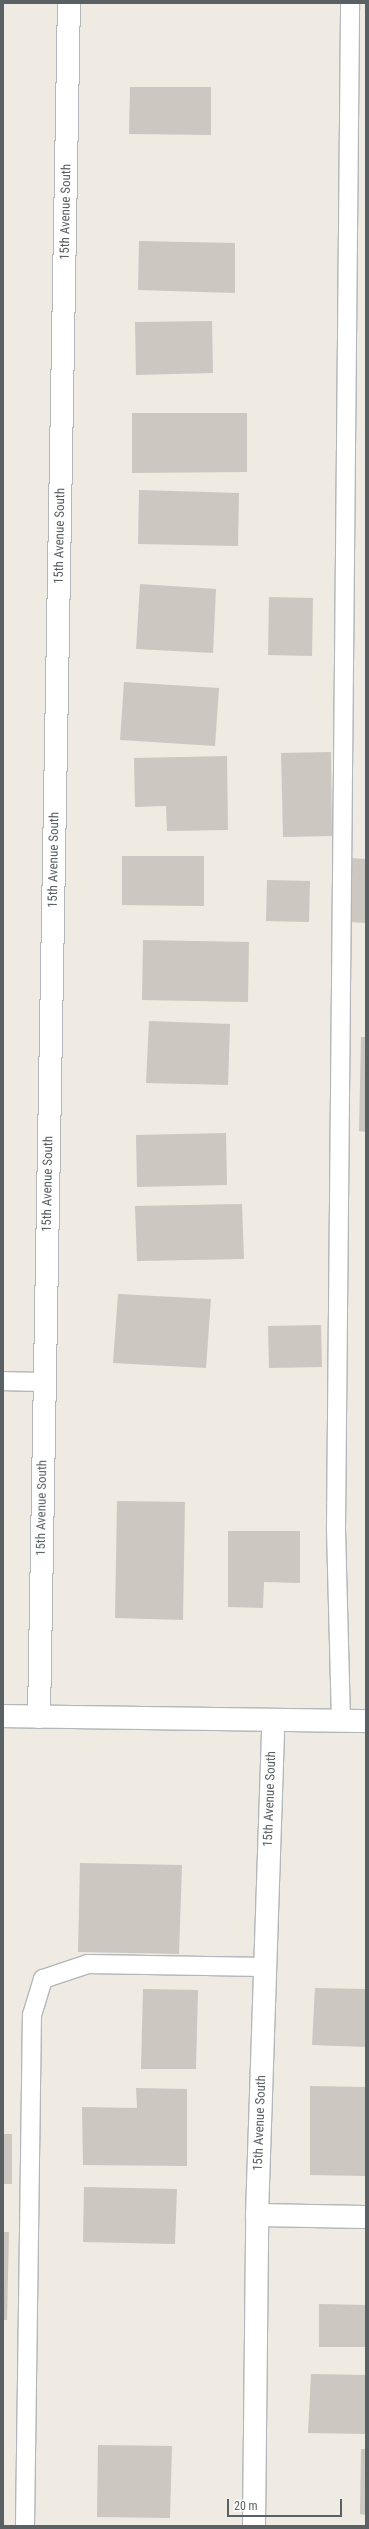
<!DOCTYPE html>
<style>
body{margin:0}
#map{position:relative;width:369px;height:2529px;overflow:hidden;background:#efeae2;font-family:"Roboto Condensed",sans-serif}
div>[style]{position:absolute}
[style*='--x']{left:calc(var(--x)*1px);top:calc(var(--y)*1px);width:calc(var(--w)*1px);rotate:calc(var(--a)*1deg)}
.building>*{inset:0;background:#ccc7c1}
.roads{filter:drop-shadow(1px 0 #b3b7bb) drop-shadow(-1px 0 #b3b7bb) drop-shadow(0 1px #b3b7bb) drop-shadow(0 -1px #b3b7bb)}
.lane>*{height:18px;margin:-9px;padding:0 9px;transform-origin:9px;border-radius:9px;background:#fff}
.street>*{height:22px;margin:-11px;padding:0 11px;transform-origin:11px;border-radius:11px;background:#fff}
.secondary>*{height:22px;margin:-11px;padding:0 11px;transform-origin:11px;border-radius:11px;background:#fff}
span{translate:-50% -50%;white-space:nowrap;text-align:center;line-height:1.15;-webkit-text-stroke:3.5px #fff;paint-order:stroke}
.street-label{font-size:13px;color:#5a6165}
.frame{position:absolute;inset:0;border:4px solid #5a6165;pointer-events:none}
.scale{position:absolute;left:227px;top:2499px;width:115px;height:18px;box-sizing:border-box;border:2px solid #5a6165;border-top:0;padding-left:5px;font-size:12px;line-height:14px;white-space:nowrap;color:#5a6165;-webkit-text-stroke:3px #fff;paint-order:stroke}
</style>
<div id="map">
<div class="building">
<div style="clip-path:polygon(130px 87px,211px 87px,211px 135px,129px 134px)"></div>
<div style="clip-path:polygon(139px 241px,235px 243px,235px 293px,138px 290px)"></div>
<div style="clip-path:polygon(212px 321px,213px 373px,136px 375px,135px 322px)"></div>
<div style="clip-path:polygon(132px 413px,247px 413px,247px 472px,132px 473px)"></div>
<div style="clip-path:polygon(139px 490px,239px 493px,238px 546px,138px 544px)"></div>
<div style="clip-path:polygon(140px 584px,216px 589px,213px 653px,136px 649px)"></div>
<div style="clip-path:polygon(269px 597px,313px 598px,312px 656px,268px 655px)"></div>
<div style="clip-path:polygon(124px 682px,219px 688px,215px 746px,120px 740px)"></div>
<div style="clip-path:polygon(331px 752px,332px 836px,283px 837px,281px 753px)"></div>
<div style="clip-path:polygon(227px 756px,228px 830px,167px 831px,166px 806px,135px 807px,134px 758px)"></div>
<div style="clip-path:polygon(122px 856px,204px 856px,204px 906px,122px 905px)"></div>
<div style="clip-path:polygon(350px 858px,366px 859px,366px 923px,349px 922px)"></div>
<div style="clip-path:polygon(267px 880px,310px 881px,309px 922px,266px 921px)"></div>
<div style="clip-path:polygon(143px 940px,249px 942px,248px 1002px,142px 1000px)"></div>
<div style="clip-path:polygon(149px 1021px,230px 1024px,228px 1085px,146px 1083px)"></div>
<div style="clip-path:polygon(361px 1037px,366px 1037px,366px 1132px,359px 1131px)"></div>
<div style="clip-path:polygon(226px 1133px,227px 1185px,137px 1187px,136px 1135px)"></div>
<div style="clip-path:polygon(242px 1204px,244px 1259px,137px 1261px,135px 1206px)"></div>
<div style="clip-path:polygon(118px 1294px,211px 1299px,206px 1368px,113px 1363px)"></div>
<div style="clip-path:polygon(321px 1325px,322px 1367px,269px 1368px,268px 1326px)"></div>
<div style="clip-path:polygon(117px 1501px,185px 1502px,183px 1620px,115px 1618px)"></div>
<div style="clip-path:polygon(228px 1531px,300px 1531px,300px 1583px,264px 1582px,263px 1608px,228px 1607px)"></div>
<div style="clip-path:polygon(80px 1863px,182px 1865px,179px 1954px,78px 1952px)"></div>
<div style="clip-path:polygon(315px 1988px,366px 1989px,366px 2047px,312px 2045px)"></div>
<div style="clip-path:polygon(143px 1989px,198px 1990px,196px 2069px,141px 2069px)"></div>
<div style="clip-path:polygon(310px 2086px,366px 2087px,366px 2176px,310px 2175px)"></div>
<div style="clip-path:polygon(136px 2088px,187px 2089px,187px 2166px,83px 2165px,82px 2107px,137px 2108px)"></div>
<div style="clip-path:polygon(3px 2134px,12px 2134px,12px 2184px,3px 2184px)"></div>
<div style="clip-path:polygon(84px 2187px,177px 2189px,175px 2244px,83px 2242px)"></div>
<div style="clip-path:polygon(3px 2232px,9px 2232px,7px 2320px,3px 2320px)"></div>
<div style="clip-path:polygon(319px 2304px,366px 2305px,366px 2347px,319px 2347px)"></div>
<div style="clip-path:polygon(311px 2374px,366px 2375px,366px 2434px,308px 2433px)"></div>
<div style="clip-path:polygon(98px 2445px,172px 2446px,170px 2518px,97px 2517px)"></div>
<div style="clip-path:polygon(361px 2449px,366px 2449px,366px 2515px,360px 2514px)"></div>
</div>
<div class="roads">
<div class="lane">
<div style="--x:3;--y:1381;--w:42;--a:1.4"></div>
<div style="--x:341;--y:1721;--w:194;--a:-91.5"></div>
<div style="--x:336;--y:1527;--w:1524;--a:-89.47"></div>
<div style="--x:25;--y:2526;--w:511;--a:-89.22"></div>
<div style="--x:32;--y:2015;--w:38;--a:-73"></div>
<div style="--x:43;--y:1979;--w:47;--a:-18.4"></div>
<div style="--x:88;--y:1964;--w:177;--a:1"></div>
</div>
<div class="street">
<div style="--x:39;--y:1717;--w:1714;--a:-89"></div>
<div style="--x:257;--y:2215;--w:109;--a:1.1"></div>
<div style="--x:254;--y:2526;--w:311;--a:-89.4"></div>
<div style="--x:257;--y:2215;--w:495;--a:-88.1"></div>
</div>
<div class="secondary">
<div style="--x:3;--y:1716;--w:363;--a:0.8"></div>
</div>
</div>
<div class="street-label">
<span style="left:66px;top:212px;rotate:-89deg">15th Avenue South</span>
<span style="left:60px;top:536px;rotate:-89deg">15th Avenue South</span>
<span style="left:54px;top:860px;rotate:-89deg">15th Avenue South</span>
<span style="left:48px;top:1184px;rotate:-89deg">15th Avenue South</span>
<span style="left:42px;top:1508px;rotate:-89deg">15th Avenue South</span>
<span style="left:270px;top:1799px;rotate:-88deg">15th Avenue South</span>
<span style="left:260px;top:2123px;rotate:-88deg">15th Avenue South</span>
</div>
<div class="frame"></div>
<div class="scale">20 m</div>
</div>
